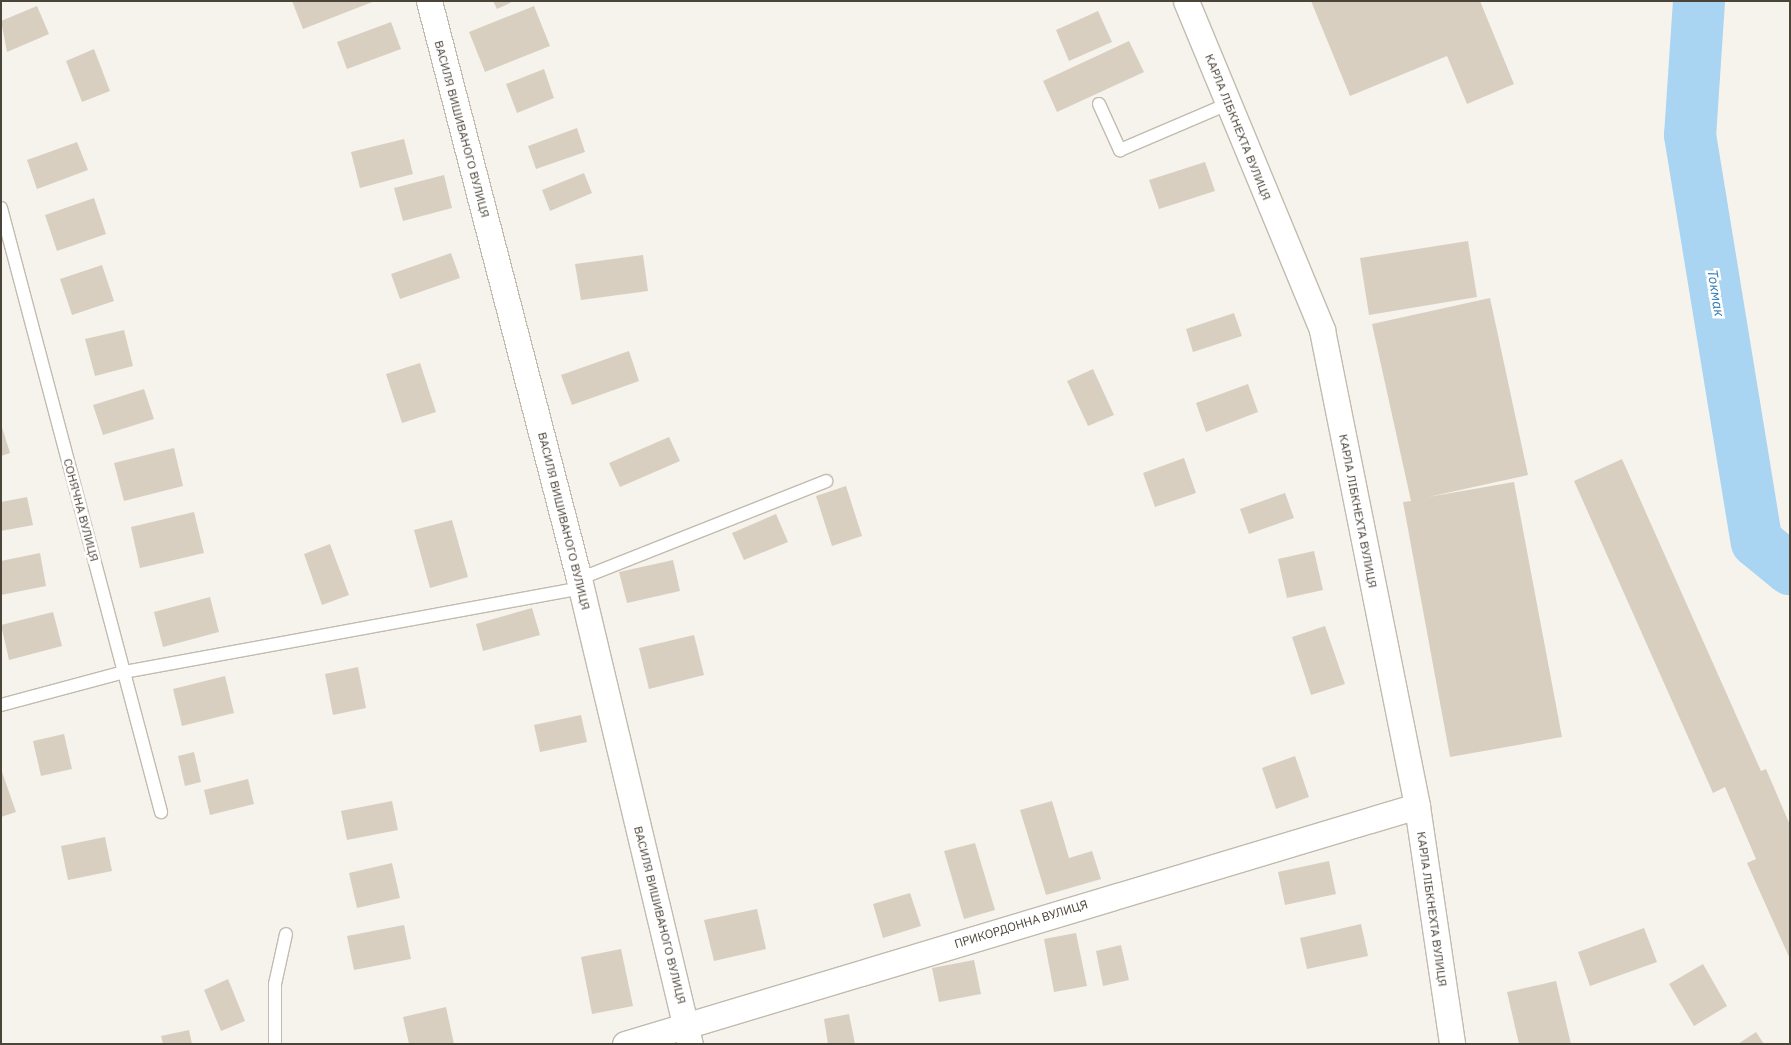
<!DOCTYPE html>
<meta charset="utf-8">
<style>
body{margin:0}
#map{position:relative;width:1791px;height:1045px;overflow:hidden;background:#f6f3ec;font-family:"IBM Plex Sans",sans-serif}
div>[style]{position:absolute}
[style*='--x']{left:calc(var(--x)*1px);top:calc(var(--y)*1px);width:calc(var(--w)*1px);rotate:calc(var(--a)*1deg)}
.river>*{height:52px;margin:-26px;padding:0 26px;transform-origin:26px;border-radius:26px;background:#a9d4f2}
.building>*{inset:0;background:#d8cfc1}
.roads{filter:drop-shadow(1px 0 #c2bbae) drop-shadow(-1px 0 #c2bbae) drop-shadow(0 1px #c2bbae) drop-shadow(0 -1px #c2bbae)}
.service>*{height:12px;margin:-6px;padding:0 6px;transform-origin:6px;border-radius:6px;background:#fff}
.minor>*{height:25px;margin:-12.5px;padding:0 12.5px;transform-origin:12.5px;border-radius:12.5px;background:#fff}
span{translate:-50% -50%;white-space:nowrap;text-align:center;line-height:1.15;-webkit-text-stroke:5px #fff;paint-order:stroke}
.street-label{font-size:12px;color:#4b4439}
.water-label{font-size:14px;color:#2e7ab2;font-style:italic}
.frame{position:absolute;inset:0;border:2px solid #4b4439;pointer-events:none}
</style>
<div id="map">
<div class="river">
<div style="--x:1699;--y:1;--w:134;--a:93.8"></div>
<div style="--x:1690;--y:135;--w:412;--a:80.7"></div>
<div style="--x:1757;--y:542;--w:43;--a:39.3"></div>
</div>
<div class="building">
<div style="clip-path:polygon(292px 1px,375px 1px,303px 29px)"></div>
<div style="clip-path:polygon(493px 1px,514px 1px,497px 9px)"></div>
<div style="clip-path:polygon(1311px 1px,1480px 1px,1514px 84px,1467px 104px,1447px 56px,1350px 96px)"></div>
<div style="clip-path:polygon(37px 6px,49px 34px,7px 52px,1px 21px)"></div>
<div style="clip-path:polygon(534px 6px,550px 46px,485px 72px,469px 32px)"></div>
<div style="clip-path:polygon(1098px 11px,1112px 42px,1069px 61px,1056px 30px)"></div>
<div style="clip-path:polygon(391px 22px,401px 49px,347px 69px,337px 42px)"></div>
<div style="clip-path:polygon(1129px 41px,1144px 72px,1057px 112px,1043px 81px)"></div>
<div style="clip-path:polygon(94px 49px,110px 91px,82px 102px,66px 61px)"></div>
<div style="clip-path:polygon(544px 69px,554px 98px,517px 113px,506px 84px)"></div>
<div style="clip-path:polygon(577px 128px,585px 152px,536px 169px,528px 146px)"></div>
<div style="clip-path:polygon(404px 139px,413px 174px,360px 188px,351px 152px)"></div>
<div style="clip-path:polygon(77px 142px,88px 170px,37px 189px,27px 160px)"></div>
<div style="clip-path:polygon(1205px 162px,1215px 191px,1159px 209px,1149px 180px)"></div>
<div style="clip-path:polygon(584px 173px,592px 193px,550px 211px,542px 190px)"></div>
<div style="clip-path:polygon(444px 175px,452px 208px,403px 221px,394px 188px)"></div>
<div style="clip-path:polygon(94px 198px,106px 234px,57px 251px,45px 215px)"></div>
<div style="clip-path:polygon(1468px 241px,1477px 297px,1369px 315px,1360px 258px)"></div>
<div style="clip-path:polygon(451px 253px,460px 278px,400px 299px,391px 274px)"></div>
<div style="clip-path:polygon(643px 255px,648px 291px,581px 300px,575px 264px)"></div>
<div style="clip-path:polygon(102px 265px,114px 301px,72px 315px,60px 279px)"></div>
<div style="clip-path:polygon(1490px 298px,1528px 475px,1428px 497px,1514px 482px,1562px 737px,1450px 757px,1403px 502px,1411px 501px,1372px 324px)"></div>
<div style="clip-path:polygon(1234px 313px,1242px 336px,1193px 352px,1186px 329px)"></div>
<div style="clip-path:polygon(124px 330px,133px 366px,95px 376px,85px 339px)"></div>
<div style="clip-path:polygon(629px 351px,639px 381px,572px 405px,561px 375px)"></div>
<div style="clip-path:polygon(420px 363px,436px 412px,402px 423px,386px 374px)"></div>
<div style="clip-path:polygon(1093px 369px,1114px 415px,1088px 426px,1067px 381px)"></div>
<div style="clip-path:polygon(1248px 384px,1258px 412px,1206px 432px,1196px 403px)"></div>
<div style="clip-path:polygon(144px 389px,154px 419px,103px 435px,93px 405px)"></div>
<div style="clip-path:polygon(1px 424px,10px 453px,1px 456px)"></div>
<div style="clip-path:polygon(669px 437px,680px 461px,620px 487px,609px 463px)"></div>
<div style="clip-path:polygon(174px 448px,183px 486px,124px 501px,114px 463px)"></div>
<div style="clip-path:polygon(1184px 458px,1196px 493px,1155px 507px,1143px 473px)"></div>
<div style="clip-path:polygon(1622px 459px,1761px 771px,1766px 769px,1790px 825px,1790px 959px,1747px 863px,1756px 859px,1725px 787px,1713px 793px,1574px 481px)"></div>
<div style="clip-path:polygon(846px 486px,862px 536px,832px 546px,816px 496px)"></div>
<div style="clip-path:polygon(1285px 493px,1294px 518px,1249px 534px,1240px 509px)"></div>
<div style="clip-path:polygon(27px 497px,33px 525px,1px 531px,1px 502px)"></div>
<div style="clip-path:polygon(194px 512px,204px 553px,140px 568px,131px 527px)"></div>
<div style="clip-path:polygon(776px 514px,788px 542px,744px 560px,732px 533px)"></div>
<div style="clip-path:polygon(452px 520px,468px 577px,430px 588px,414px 530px)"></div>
<div style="clip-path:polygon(330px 544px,349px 595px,322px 605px,304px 554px)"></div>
<div style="clip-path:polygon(1314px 551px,1323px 590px,1287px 598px,1278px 559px)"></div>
<div style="clip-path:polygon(40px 553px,46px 586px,1px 595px,1px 561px)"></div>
<div style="clip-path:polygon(673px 560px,680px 591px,627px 603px,619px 572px)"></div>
<div style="clip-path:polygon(210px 597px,219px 632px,163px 647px,154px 612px)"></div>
<div style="clip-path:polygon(532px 608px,540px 635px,483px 651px,476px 624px)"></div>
<div style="clip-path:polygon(53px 612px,62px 646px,9px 660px,1px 625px)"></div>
<div style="clip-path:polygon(1325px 626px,1345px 684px,1311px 695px,1292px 637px)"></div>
<div style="clip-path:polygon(694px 635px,704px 675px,649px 689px,639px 648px)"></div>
<div style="clip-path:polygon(358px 667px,366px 708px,333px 715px,325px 674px)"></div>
<div style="clip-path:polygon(225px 676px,234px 713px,182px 726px,173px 689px)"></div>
<div style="clip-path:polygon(581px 715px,587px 742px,540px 752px,534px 725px)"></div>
<div style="clip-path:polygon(64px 734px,72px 769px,41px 776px,33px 741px)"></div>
<div style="clip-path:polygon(194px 752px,201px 782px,185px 786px,178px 756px)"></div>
<div style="clip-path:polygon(1295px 756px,1309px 797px,1276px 809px,1262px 768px)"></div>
<div style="clip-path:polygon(1px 769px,16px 812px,1px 817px)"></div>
<div style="clip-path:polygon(248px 779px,254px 804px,210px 815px,204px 790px)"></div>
<div style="clip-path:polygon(392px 801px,398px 830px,347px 840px,341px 811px)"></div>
<div style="clip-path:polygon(1052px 801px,1069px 858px,1092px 851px,1101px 879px,1046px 895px,1020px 810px)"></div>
<div style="clip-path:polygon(105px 837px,112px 871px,68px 880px,61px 846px)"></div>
<div style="clip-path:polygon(975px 843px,995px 910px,964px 919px,944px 851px)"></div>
<div style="clip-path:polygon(1329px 861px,1336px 894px,1285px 905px,1278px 872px)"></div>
<div style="clip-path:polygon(392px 863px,400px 898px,357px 908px,349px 873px)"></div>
<div style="clip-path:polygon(910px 893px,921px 926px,883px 938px,873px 904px)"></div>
<div style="clip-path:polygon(757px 909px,766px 949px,714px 961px,704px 920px)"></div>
<div style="clip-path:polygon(1361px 924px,1368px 956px,1307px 969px,1300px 938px)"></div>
<div style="clip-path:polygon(404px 925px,411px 959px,354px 970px,347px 936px)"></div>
<div style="clip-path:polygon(1644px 928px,1657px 962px,1590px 986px,1578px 952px)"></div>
<div style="clip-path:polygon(1076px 933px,1087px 986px,1054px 992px,1044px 939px)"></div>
<div style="clip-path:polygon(1121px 945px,1129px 980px,1103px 986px,1096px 951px)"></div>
<div style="clip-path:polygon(621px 949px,633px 1006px,592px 1014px,581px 957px)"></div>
<div style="clip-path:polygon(974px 960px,981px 994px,939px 1002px,932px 968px)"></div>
<div style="clip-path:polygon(1703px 964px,1727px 1006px,1694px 1026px,1669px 984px)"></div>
<div style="clip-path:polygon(228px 979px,245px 1021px,221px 1031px,204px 990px)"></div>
<div style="clip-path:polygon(1556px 981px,1571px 1044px,1519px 1044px,1507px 992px)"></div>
<div style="clip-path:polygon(446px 1007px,454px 1044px,409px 1044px,403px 1017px)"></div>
<div style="clip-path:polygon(849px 1014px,855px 1044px,828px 1044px,824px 1019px)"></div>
<div style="clip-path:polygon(189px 1030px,192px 1044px,163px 1044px,161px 1036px)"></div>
<div style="clip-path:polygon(1756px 1032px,1764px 1044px,1738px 1044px)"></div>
</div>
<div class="roads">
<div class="service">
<div style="--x:1099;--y:104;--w:51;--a:65.5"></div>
<div style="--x:1120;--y:150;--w:117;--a:-23.1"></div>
<div style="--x:1;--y:208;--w:625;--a:75.16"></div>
<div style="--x:579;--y:579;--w:266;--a:-21.6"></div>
<div style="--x:1;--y:705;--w:127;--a:-15"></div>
<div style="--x:124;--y:672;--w:465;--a:-10.4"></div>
<div style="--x:275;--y:1044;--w:60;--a:-90"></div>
<div style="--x:275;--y:984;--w:51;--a:-77.6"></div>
</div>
<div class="minor">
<div style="--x:429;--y:1;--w:597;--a:75.45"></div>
<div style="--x:579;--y:579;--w:478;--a:76.6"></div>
<div style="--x:1186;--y:1;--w:356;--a:67.5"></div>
<div style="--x:1322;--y:330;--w:485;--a:78.7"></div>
<div style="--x:1417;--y:806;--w:241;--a:81.6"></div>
<div style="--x:625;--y:1044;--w:827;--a:-16.73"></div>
</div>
</div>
<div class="street-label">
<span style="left:1238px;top:127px;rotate:68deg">КАРЛА ЛІБКНЕХТА ВУЛИЦЯ</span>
<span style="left:462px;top:129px;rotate:75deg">ВАСИЛЯ ВИШИВАНОГО ВУЛИЦЯ</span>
<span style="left:81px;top:510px;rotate:75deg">СОНЯЧНА ВУЛИЦЯ</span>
<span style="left:1358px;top:511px;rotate:79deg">КАРЛА ЛІБКНЕХТА ВУЛИЦЯ</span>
<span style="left:564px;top:521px;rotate:76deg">ВАСИЛЯ ВИШИВАНОГО ВУЛИЦЯ</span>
<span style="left:1432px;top:909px;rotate:82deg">КАРЛА ЛІБКНЕХТА ВУЛИЦЯ</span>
<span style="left:660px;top:915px;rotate:76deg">ВАСИЛЯ ВИШИВАНОГО ВУЛИЦЯ</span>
<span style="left:1021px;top:924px;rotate:-17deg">ПРИКОРДОННА ВУЛИЦЯ</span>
</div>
<div class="water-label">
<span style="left:1716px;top:293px;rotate:81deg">Токмак</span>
</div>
<div class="frame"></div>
</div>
